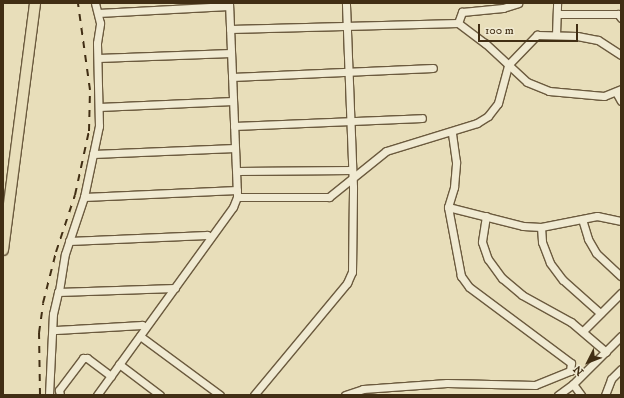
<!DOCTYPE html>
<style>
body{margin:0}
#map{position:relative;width:624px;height:398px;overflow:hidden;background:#e8deba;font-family:"IM FELL DW Pica",serif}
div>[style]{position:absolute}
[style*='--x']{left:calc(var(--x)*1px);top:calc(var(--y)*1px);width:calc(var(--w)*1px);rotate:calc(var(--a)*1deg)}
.roads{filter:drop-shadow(1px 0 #6b5a3e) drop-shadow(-1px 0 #6b5a3e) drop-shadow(0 1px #6b5a3e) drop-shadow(0 -1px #6b5a3e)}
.minor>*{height:7px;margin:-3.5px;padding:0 3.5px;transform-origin:3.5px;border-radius:3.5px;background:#f0ead2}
.highway>*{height:10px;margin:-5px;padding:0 5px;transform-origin:5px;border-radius:5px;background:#e8deba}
.rail>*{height:2px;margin-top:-1px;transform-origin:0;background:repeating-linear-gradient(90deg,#412e14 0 7px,transparent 0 14px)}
span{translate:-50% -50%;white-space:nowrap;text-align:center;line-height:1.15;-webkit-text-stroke:4px #f0ead2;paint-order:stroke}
.frame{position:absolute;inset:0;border:4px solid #412e14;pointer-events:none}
.north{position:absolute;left:568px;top:342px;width:40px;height:40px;-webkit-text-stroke:3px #f0ead2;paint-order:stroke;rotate:228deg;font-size:11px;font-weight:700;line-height:16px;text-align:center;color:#412e14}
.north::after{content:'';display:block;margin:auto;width:14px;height:18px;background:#412e14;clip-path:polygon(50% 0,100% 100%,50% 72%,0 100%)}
.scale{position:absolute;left:478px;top:24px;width:100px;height:18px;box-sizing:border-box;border:2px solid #412e14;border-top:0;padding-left:5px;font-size:12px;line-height:14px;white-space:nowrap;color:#412e14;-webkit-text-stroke:3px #f0ead2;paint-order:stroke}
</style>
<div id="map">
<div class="roads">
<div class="minor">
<div style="--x:229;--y:3;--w:194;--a:87.6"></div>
<div style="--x:98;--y:13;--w:131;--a:-3.1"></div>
<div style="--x:557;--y:14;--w:61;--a:0"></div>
<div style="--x:618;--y:14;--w:5;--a:53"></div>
<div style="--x:458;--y:23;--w:12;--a:-70"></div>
<div style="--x:462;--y:12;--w:41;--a:-5.6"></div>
<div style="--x:503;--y:8;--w:16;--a:-18"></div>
<div style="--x:230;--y:29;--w:228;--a:-1.5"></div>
<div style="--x:458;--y:23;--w:34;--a:37"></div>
<div style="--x:485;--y:43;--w:57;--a:42.9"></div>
<div style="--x:527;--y:82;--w:24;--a:22"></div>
<div style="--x:549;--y:91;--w:55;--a:5.2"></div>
<div style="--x:604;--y:96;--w:18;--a:-22"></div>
<div style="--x:556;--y:35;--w:32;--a:-88"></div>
<div style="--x:98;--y:58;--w:133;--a:-2.2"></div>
<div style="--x:232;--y:77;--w:201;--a:-2.6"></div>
<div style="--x:616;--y:92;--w:10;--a:61"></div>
<div style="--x:99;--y:107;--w:134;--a:-2.6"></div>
<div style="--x:234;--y:126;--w:188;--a:-2.4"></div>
<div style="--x:93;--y:154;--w:142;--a:-2.4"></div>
<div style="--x:237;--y:171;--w:115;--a:-0.5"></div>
<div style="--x:84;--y:197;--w:153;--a:-2.6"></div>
<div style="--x:448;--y:207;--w:77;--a:14.2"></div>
<div style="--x:523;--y:226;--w:18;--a:3"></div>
<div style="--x:541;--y:227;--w:57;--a:-11.1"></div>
<div style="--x:597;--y:216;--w:25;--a:12"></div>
<div style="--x:486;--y:216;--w:26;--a:99"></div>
<div style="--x:482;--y:242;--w:18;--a:71"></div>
<div style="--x:488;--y:259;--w:24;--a:54"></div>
<div style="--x:502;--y:278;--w:26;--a:40"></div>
<div style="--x:522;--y:295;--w:56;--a:28.9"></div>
<div style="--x:571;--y:322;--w:46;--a:40.6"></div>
<div style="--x:582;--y:219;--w:21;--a:73"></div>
<div style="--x:588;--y:239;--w:16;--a:60"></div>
<div style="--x:596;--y:253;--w:34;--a:43"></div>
<div style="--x:541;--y:227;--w:15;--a:86"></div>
<div style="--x:542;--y:242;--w:22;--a:69"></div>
<div style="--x:550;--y:263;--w:21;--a:53"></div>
<div style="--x:563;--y:280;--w:50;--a:41.7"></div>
<div style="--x:69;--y:241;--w:138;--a:-2.5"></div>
<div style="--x:207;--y:235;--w:4;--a:27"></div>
<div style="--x:59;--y:291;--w:37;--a:-81"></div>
<div style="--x:65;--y:254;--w:60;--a:-71.6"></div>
<div style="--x:84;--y:197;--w:73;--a:-78.1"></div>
<div style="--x:99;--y:126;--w:83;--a:-91.4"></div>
<div style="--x:97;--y:43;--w:20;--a:-81"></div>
<div style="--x:100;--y:23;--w:21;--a:-104"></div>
<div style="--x:56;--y:330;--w:86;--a:-3.3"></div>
<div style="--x:142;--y:325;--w:4;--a:27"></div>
<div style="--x:583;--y:331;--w:54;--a:-45"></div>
<div style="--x:140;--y:336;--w:99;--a:36.4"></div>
<div style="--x:119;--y:364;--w:51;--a:37.1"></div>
<div style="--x:573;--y:384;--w:14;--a:54"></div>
<div style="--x:49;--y:395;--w:81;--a:-87.2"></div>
<div style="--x:53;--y:314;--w:23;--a:-77"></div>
<div style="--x:58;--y:292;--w:117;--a:-2"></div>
<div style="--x:60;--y:395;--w:5;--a:-101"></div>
<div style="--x:59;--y:390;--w:40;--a:-53"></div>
<div style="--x:83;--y:358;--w:4;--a:0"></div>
<div style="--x:87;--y:358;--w:30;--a:37"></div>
<div style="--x:97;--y:395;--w:232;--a:-54.1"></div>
<div style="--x:233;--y:207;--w:11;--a:-68"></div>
<div style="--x:237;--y:197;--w:92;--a:0"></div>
<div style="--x:329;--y:197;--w:73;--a:-38.9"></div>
<div style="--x:386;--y:151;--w:95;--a:-17.1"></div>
<div style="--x:477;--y:123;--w:13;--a:-32"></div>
<div style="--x:488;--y:116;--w:16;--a:-52"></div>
<div style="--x:498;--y:103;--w:39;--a:-75"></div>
<div style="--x:508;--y:65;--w:42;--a:-46"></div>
<div style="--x:537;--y:35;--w:40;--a:1.4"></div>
<div style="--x:577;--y:36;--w:21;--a:11"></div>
<div style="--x:598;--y:40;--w:27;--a:33"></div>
<div style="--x:254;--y:395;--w:146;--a:-50.3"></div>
<div style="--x:347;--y:283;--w:12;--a:-66"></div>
<div style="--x:352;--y:272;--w:85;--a:-89.3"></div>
<div style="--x:353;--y:187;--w:184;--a:-92.2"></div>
<div style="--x:345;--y:395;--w:19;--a:-18"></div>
<div style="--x:363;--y:389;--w:84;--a:-4.1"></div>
<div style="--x:447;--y:383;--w:88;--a:1.3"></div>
<div style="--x:535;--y:385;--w:38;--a:-22"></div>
<div style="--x:570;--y:371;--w:8;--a:-83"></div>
<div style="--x:571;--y:363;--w:127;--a:-143.3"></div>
<div style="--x:469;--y:287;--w:14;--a:-126"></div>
<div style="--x:461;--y:276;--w:70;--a:-100.7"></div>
<div style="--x:448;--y:207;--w:21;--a:-73"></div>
<div style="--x:454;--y:187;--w:25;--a:-85"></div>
<div style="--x:456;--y:162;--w:30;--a:-98"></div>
<div style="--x:558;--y:395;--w:19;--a:-36"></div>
<div style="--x:573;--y:384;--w:68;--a:-45"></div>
<div style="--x:605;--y:395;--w:17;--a:-69"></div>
<div style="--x:611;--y:379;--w:14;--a:-45"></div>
</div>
<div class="highway">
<div style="--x:3;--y:250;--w:249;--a:-82.6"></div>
</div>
</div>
<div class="rail">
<div style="--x:40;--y:395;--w:62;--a:-90.9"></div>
<div style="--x:39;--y:333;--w:30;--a:-82"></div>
<div style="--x:43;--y:303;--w:53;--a:-75.7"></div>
<div style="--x:56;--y:252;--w:60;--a:-71.6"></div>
<div style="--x:75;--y:195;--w:66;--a:-77.7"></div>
<div style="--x:89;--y:131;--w:41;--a:-88.6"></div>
<div style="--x:90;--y:90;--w:88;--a:-97.9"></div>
</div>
<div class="frame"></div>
<div class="north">N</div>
<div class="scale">100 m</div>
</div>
